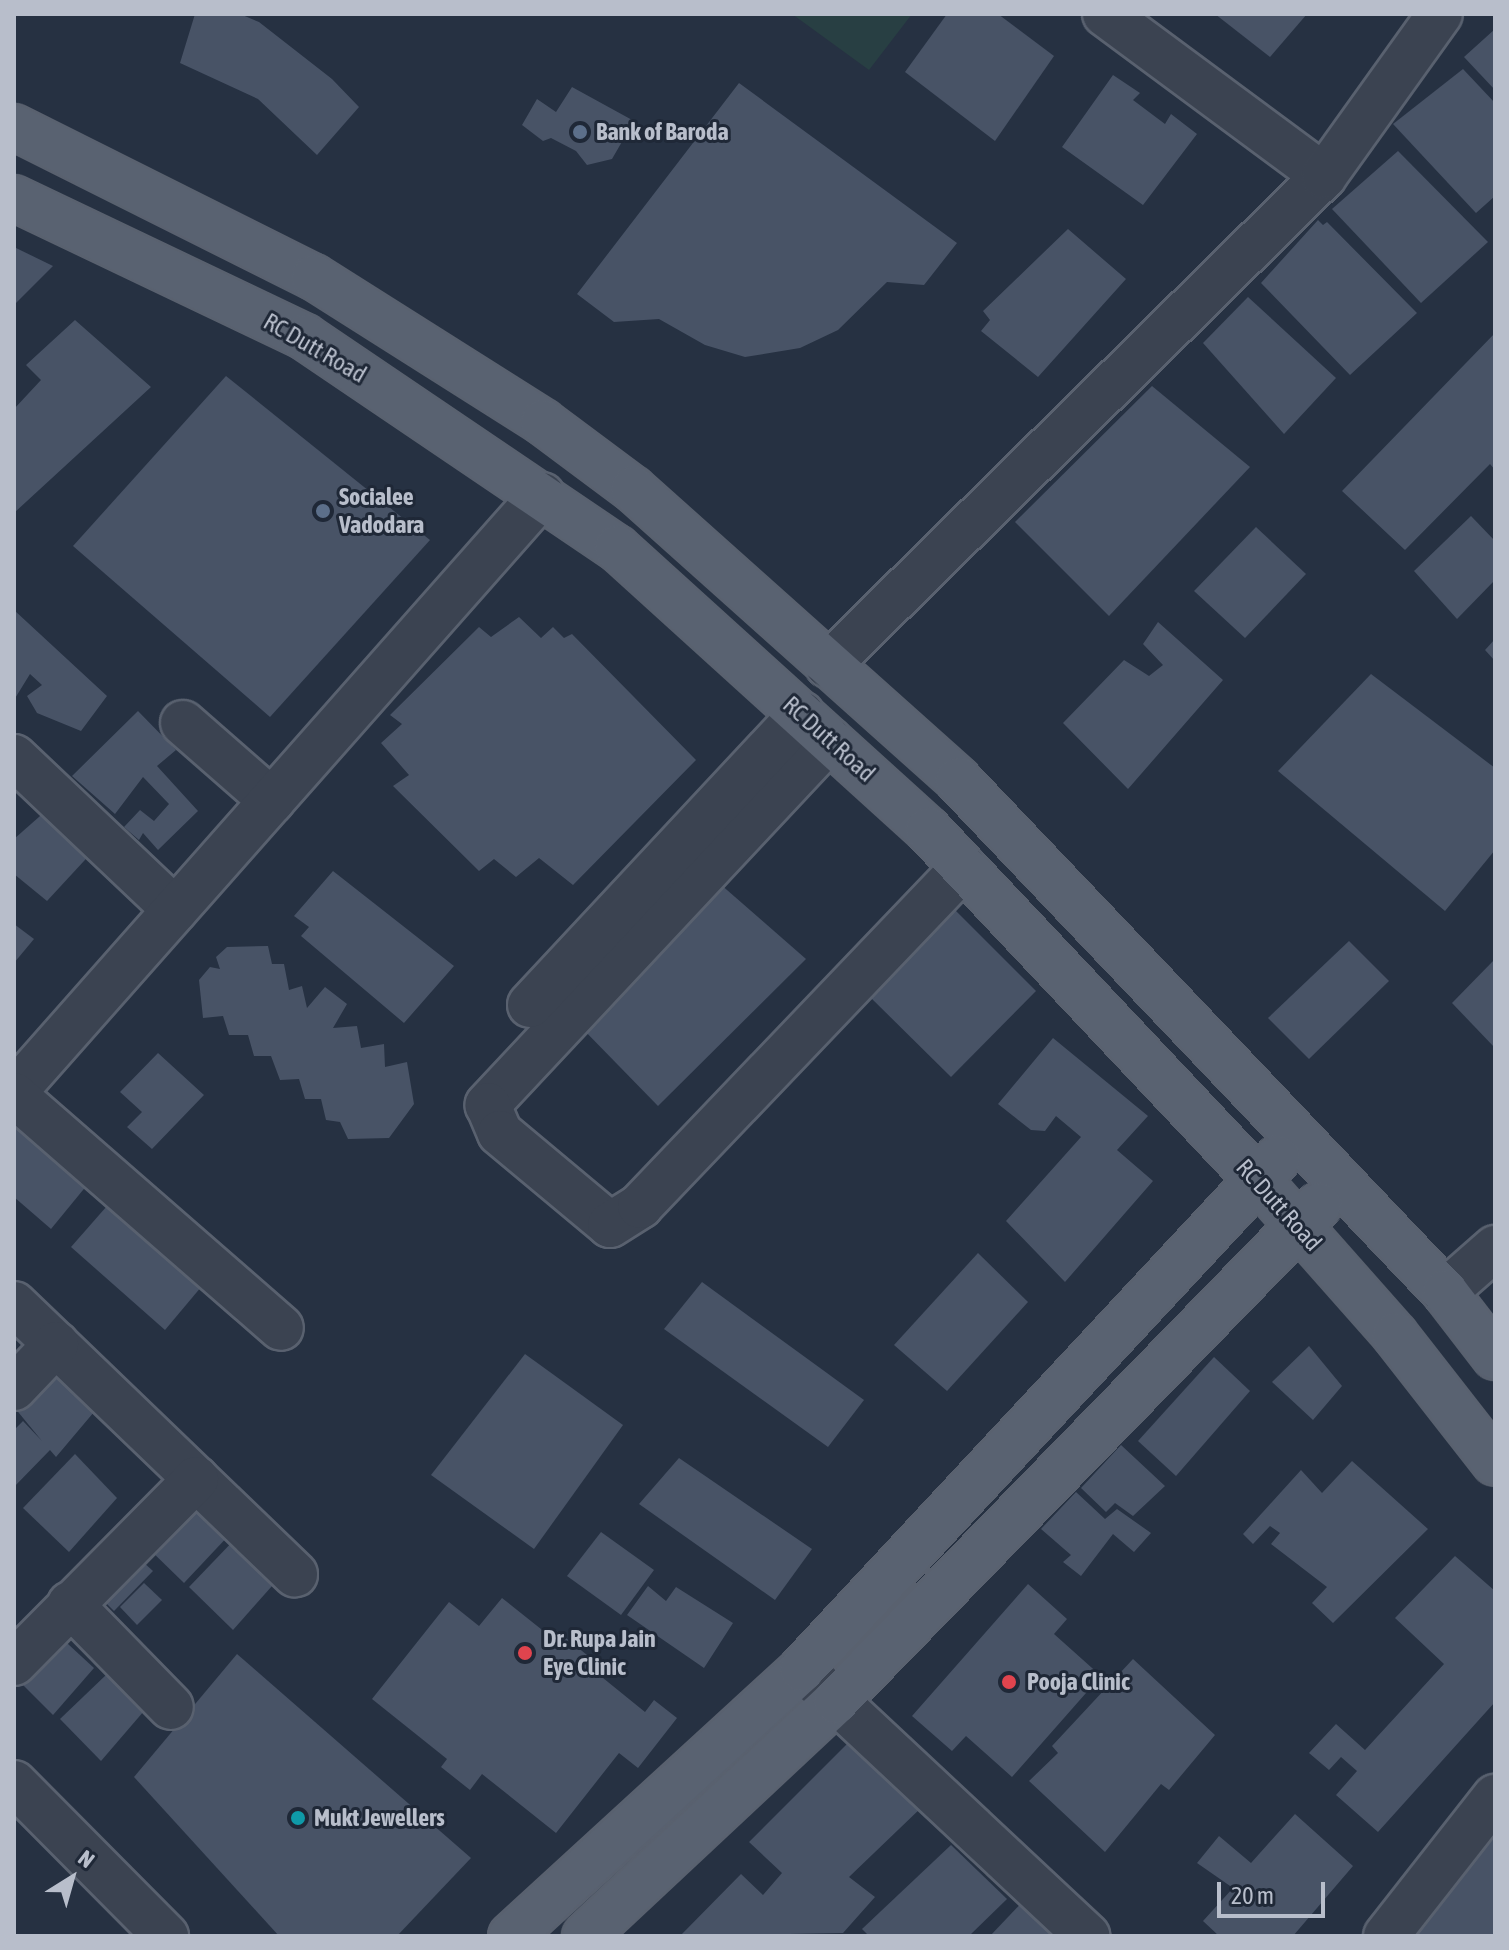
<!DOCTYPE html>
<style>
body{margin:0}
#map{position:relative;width:1509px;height:1950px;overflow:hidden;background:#263142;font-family:"Asap Condensed",sans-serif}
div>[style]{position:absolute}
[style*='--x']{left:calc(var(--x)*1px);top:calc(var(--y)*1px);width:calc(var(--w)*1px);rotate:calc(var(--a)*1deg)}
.green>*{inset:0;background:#283f43}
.building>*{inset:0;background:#485366}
.roads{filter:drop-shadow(2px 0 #59616f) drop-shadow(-2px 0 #59616f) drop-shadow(0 2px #59616f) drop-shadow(0 -2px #59616f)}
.minor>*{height:44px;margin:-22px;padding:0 22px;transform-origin:22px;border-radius:22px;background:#3b4351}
.major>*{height:44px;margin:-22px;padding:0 22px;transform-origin:22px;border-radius:22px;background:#596271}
.dots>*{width:22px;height:22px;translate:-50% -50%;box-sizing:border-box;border:4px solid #1f2837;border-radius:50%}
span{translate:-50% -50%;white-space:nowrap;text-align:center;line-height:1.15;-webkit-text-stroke:6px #1f2837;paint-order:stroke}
.poi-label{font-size:24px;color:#b8becb;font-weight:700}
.left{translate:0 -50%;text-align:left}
.street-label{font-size:24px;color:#b8becb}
.frame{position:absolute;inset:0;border:16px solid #b8becb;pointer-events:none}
.north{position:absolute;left:32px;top:1838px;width:80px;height:80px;-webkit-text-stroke:6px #1f2837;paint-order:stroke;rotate:37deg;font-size:22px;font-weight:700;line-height:32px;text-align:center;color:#b8becb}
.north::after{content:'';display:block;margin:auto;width:28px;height:36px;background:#b8becb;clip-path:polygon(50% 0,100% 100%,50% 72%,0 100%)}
.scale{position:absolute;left:1217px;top:1882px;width:108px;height:36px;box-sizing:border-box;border:4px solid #b8becb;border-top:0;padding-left:10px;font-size:24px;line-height:28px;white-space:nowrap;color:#b8becb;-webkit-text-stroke:6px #1f2837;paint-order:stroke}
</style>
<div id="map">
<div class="green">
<div style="clip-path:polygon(792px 14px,912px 14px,869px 70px)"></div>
</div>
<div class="building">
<div style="clip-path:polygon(195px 14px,240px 14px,259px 22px,332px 79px,359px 107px,317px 155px,258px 99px,180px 63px)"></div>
<div style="clip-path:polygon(947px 14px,998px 14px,1054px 56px,995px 141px,905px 72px)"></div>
<div style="clip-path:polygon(1215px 14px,1307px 14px,1270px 57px)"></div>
<div style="clip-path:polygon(1495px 29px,1495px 90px,1464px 57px)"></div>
<div style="clip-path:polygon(1463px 69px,1495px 103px,1495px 196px,1476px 213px,1393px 124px)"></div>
<div style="clip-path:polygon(1113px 75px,1140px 93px,1133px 100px,1165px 124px,1171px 114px,1197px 134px,1143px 205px,1062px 147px)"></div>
<div style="clip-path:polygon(739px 83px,957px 243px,924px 285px,887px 282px,838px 330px,800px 348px,745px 357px,705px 345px,659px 319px,614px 322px,577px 294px)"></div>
<div style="clip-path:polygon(572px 87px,634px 121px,612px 159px,587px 165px,576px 151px,551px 138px,543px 141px,522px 125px,537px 99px,556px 112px)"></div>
<div style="clip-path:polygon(1398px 151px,1488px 242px,1421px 303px,1332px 209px)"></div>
<div style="clip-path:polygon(1318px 220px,1323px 225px,1327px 222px,1417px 313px,1350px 375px,1261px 283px)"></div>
<div style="clip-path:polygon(1068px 229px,1126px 279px,1038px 377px,981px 331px,990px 320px,983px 311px)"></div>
<div style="clip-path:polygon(14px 247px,53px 266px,14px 305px)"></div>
<div style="clip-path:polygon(1248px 297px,1336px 378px,1284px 434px,1203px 343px)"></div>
<div style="clip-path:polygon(75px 320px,151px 387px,14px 513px,14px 409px,41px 380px,26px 365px)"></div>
<div style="clip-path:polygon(1495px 333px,1495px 470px,1490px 464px,1405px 550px,1342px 491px)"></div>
<div style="clip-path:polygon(226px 376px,430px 540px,270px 717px,73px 546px)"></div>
<div style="clip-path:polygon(1152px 386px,1250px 467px,1109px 616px,1015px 522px)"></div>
<div style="clip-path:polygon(1471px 516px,1495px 541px,1495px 580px,1457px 619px,1414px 571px)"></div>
<div style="clip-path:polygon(1256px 527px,1306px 574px,1245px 638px,1194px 591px)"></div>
<div style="clip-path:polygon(14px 610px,107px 696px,81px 731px,37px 713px,27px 696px,42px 685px,30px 674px,14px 700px)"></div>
<div style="clip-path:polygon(519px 617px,541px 638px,553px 627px,564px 638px,572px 634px,696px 760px,573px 885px,539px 858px,516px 877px,494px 859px,479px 871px,393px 786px,409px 775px,381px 743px,402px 724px,390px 715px,479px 627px,491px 637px)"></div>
<div style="clip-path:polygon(1158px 622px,1223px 680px,1128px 789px,1063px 723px,1124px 660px,1149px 676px,1163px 665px,1143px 644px)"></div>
<div style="clip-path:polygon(1495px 639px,1495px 661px,1485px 650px)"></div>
<div style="clip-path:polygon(1371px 674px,1495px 768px,1495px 850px,1445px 911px,1278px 771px)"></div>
<div style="clip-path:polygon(138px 711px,176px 750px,157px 766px,198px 811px,158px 850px,143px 833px,139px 840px,124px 827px,140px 810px,154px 821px,169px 804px,143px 777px,115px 814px,72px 776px)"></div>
<div style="clip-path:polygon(48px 809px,96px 848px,47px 901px,14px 874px,14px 839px)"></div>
<div style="clip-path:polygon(333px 871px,454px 966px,404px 1023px,301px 936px,309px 927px,294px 916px)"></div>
<div style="clip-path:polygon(719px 883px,806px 959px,658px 1106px,579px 1025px)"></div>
<div style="clip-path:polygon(954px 909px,1036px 991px,951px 1077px,867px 994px)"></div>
<div style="clip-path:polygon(14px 924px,34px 939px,14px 963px)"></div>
<div style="clip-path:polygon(1349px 941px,1389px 981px,1309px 1059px,1268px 1018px)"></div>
<div style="clip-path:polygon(268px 946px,272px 964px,284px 964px,289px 990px,302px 986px,307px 1008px,325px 987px,347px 1004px,333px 1028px,357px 1026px,361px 1048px,384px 1044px,385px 1067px,407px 1062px,414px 1104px,389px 1138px,348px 1139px,340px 1122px,326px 1120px,321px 1099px,305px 1099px,299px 1079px,280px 1080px,271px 1056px,254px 1056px,248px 1035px,229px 1035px,223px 1016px,203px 1018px,199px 980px,210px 967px,220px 969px,216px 957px,227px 947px)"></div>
<div style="clip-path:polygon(1495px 959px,1495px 1048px,1452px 1003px)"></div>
<div style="clip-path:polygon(1053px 1038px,1148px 1116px,1117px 1150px,1153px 1181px,1065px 1282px,1006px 1221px,1081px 1137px,1056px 1116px,1045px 1131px,1031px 1130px,998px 1104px)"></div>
<div style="clip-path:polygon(158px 1053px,204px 1095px,152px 1149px,127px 1127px,142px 1112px,120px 1092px)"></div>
<div style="clip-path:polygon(14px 1114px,92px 1179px,51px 1229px,14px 1197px)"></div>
<div style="clip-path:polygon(114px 1198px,207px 1280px,165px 1330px,71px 1247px)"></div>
<div style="clip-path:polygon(978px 1253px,1028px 1302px,947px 1391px,894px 1345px)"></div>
<div style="clip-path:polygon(702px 1282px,864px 1400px,828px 1447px,664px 1329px)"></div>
<div style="clip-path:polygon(1309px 1346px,1342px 1386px,1313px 1420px,1272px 1382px)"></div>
<div style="clip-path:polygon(525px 1354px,623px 1425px,534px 1549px,431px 1475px)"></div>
<div style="clip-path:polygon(1214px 1357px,1250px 1391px,1176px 1476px,1138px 1441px)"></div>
<div style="clip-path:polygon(49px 1363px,94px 1412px,56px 1457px,50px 1450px,14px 1487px,14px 1430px,23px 1421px,42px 1441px,14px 1407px)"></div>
<div style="clip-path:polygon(1121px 1445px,1165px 1486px,1133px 1516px,1115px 1503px,1106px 1512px,1081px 1488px)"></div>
<div style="clip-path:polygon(75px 1454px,117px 1498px,69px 1552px,23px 1508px)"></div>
<div style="clip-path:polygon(679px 1458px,812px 1549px,775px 1600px,639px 1504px)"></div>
<div style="clip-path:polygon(1352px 1461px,1428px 1529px,1333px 1623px,1312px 1603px,1327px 1587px,1271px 1544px,1280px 1533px,1270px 1526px,1253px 1544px,1243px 1534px,1301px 1470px,1322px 1493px)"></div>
<div style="clip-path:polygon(1076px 1492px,1105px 1519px,1117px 1509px,1151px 1533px,1134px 1552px,1113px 1534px,1081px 1576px,1063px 1562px,1071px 1555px,1041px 1529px)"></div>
<div style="clip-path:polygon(195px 1498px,231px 1533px,184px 1583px,145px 1545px)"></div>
<div style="clip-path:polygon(601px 1532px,654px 1570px,621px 1615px,567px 1576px)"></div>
<div style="clip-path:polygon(237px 1537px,280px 1577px,233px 1630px,189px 1587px)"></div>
<div style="clip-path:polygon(132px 1552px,153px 1571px,114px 1611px,94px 1591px)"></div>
<div style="clip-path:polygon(1455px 1556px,1495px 1591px,1495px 1702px,1378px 1832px,1336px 1795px,1357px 1771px,1341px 1757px,1329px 1770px,1309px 1753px,1336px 1724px,1365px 1750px,1444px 1664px,1395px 1618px)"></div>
<div style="clip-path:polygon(144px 1583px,162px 1600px,137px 1625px,120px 1607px)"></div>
<div style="clip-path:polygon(1028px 1584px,1067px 1619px,1054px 1634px,1101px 1676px,1012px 1777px,966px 1736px,952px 1751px,912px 1716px)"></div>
<div style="clip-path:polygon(648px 1586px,666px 1601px,676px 1587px,733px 1623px,704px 1668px,627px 1615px)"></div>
<div style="clip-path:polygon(502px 1598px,551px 1637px,556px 1630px,592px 1659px,587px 1665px,645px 1712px,654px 1700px,677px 1718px,638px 1768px,619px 1753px,556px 1833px,482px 1774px,470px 1790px,441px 1767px,447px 1759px,372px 1699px,449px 1602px,479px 1626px)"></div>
<div style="clip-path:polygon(55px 1632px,94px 1668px,53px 1715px,14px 1676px)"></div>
<div style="clip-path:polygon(237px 1654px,471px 1858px,397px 1936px,279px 1936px,134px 1777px)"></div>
<div style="clip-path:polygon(1133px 1659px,1215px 1735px,1169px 1790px,1161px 1784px,1105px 1852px,1029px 1781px,1058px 1753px,1052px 1746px)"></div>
<div style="clip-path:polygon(107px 1674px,144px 1711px,101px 1761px,60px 1719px)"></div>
<div style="clip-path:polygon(852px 1739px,923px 1806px,849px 1877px,875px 1897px,843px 1933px,680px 1936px,741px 1874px,763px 1895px,782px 1873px,749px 1842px)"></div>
<div style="clip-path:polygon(1295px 1814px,1353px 1866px,1293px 1936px,1219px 1936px,1203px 1921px,1233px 1888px,1197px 1863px,1219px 1836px,1251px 1863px)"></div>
<div style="clip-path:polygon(1495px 1837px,1495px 1936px,1410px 1936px)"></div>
<div style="clip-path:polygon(951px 1845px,1007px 1899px,969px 1936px,869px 1936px,862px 1929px)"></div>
<div style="clip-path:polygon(1028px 1896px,1065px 1936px,990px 1936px)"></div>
</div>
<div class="roads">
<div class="minor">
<div style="--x:1105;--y:14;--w:272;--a:36.5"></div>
<div style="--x:828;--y:665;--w:697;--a:-44.59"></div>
<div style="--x:1324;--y:176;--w:199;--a:-54.4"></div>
<div style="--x:183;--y:723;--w:118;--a:41.2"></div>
<div style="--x:829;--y:740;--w:500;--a:133.1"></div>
<div style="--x:488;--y:1105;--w:30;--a:67"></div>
<div style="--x:500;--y:1133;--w:143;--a:39.9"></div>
<div style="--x:610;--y:1225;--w:36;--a:-32"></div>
<div style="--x:640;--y:1206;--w:468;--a:-46.3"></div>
<div style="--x:14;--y:757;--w:222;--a:43.5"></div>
<div style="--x:530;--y:1005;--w:398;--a:-47"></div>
<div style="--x:14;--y:1092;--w:797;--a:-48.51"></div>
<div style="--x:14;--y:1095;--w:354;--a:41.1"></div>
<div style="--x:1445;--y:1292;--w:67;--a:-41.3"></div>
<div style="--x:14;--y:1304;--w:390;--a:43.9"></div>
<div style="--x:14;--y:1388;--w:61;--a:-46.3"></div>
<div style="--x:70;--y:1604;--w:144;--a:45.6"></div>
<div style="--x:14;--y:1663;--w:259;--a:-45.3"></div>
<div style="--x:802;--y:1669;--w:391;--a:43.1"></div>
<div style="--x:14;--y:1783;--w:216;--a:45.2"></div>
<div style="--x:1386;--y:1936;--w:177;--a:-51.9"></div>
</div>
<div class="major">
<div style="--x:14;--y:127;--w:335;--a:26.6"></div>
<div style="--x:314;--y:277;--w:271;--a:32.3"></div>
<div style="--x:543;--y:422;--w:112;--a:36.7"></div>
<div style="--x:633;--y:489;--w:436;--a:41.8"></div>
<div style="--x:958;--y:780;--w:707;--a:46.43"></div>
<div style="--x:1445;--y:1292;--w:82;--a:52.4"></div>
<div style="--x:14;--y:198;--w:322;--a:25.5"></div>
<div style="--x:305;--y:337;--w:377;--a:34.1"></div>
<div style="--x:617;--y:548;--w:420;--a:42.2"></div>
<div style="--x:928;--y:830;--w:481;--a:46.7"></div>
<div style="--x:1258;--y:1180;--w:207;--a:48.5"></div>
<div style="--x:1395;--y:1335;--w:162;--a:52"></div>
<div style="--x:511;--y:1936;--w:395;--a:-42.5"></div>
<div style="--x:802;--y:1669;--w:698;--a:-47.03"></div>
<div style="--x:585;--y:1936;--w:344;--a:-43.1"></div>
<div style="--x:836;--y:1701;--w:692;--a:-45.76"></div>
</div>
</div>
<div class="dots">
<div style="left:580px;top:132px;background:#5c6f8a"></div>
<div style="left:323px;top:511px;background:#5c6f8a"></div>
<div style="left:525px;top:1653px;background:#e0444e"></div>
<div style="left:1009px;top:1682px;background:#e0444e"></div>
<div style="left:298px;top:1818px;background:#0f9aa8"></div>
</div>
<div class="poi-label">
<span class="left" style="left:596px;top:132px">Bank of Baroda</span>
<span class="left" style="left:339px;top:511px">Socialee<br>Vadodara</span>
<span class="left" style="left:543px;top:1653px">Dr. Rupa Jain<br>Eye Clinic</span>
<span class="left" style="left:1027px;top:1682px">Pooja Clinic</span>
<span class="left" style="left:314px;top:1818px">Mukt Jewellers</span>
</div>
<div class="street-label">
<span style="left:315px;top:348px;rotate:30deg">RC Dutt Road</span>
<span style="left:829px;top:739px;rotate:42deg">RC Dutt Road</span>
<span style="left:1279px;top:1205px;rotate:48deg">RC Dutt Road</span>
</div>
<div class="frame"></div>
<div class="north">N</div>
<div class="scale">20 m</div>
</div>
